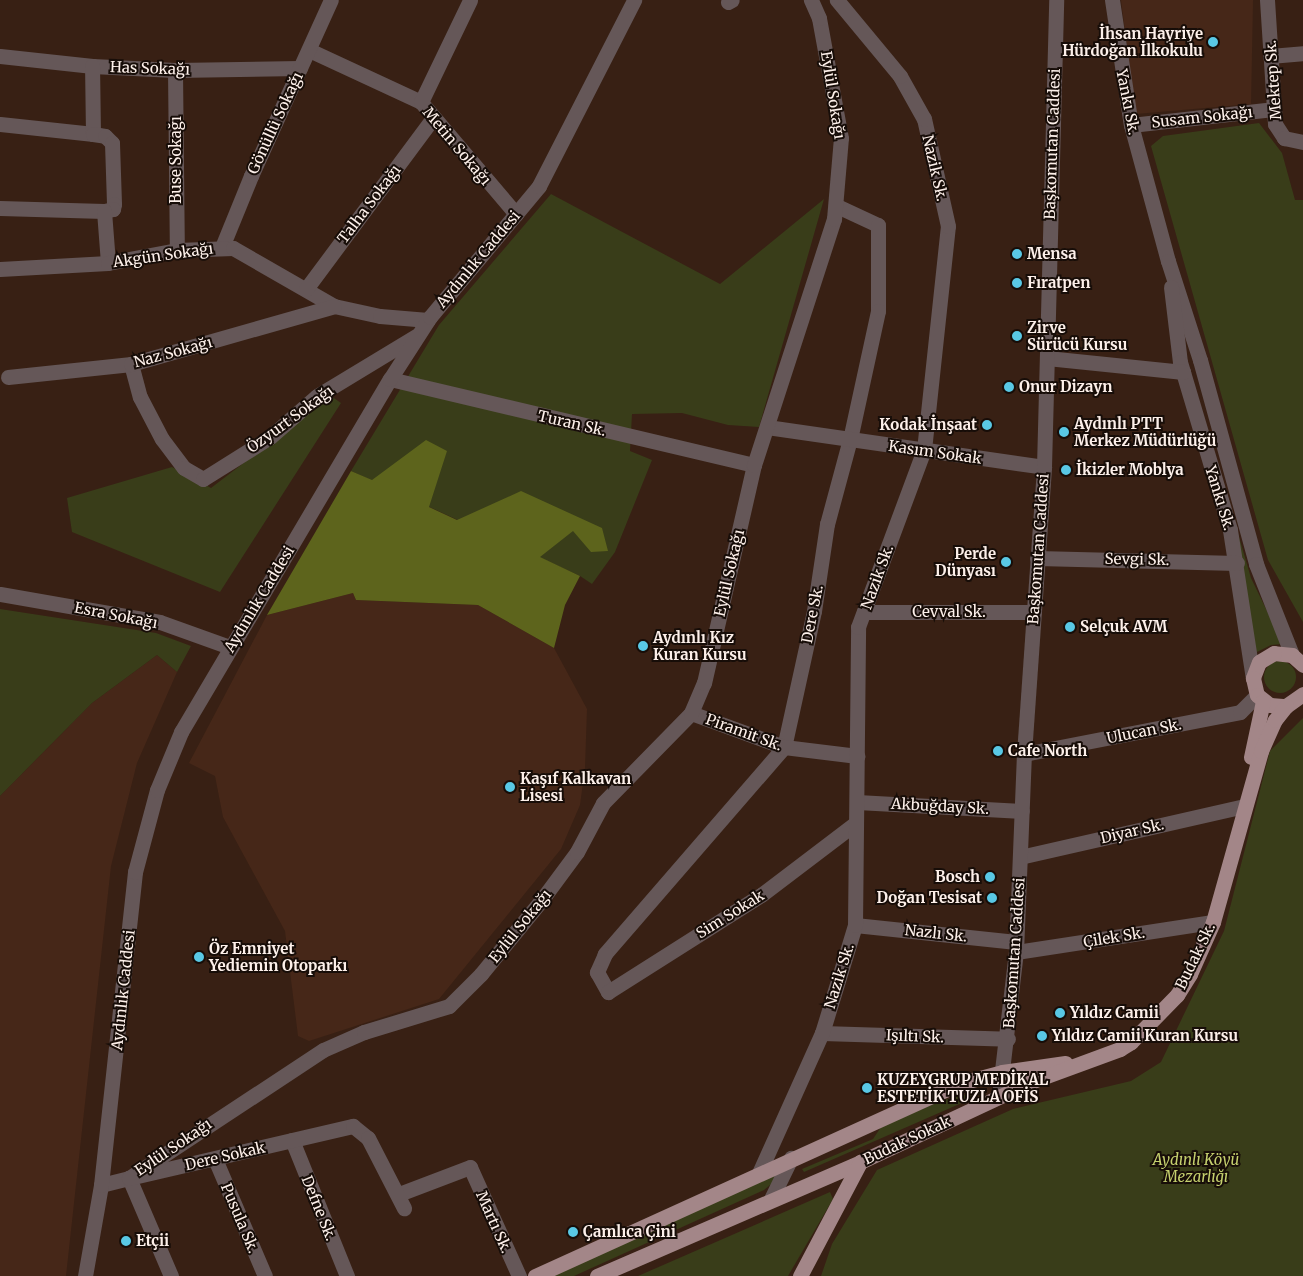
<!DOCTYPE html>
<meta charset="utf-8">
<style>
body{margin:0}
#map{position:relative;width:1303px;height:1276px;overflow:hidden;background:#382014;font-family:Merriweather,serif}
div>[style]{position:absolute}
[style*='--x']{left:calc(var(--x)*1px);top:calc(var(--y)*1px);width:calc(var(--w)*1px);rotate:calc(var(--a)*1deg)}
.built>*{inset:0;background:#462718}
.green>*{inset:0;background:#393d19}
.round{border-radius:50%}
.forest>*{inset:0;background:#5d641c}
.minor>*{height:15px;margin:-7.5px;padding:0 7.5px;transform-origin:7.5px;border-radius:7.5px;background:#655758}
.major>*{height:15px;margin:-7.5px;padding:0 7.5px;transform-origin:7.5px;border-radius:7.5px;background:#a38688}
.dots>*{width:14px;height:14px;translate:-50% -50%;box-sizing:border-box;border:2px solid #170d08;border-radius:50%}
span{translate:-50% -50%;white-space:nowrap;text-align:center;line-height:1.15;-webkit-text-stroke:4px #170d08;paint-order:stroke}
.poi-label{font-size:15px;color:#fdf0ea;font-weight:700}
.right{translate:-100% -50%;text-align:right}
.left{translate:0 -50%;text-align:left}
.street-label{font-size:15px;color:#fdf0ea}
.park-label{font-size:15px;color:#c5d06e;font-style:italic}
</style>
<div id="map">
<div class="built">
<div style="clip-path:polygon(1121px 0,1253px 0,1251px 104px,1136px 114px)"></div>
<div style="clip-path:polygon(353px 593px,356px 600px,478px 605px,554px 648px,587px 709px,585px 768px,580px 805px,561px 849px,439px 999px,309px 1041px,298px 1036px,285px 931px,223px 817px,215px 776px,189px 763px,267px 615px)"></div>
<div style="clip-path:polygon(157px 655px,177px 672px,137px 763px,111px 866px,66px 1276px,0 1276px,0 796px,92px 703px)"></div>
</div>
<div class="green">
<div style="clip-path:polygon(1259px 123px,1282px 153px,1295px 200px,1303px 200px,1303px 622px,1268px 560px,1151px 146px,1163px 136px)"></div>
<div style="clip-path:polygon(551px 194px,720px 284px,824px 199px,759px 427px,728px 425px,682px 413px,632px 414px,630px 451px,652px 460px,615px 552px,592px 584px,580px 576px,351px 471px,439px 325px)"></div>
<div style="clip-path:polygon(331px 396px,341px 403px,220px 592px,72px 532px,67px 498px,172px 467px,211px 488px)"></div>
<div style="clip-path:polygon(1237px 530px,1251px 578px,1283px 644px,1271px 645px,1255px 653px)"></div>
<div style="clip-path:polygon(0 609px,156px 633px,191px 646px,177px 672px,157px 655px,92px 703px,0 796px)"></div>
<div class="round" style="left:1264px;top:661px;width:32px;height:32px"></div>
<div style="clip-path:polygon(1303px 718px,1303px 1276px,821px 1276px,832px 1244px,877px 1170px,1013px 1109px,1131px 1081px,1161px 1062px,1224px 931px,1270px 751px)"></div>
<div style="clip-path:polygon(980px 1091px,980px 1095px,804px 1172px,802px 1169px,873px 1139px,881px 1127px,943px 1100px)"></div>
<div style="clip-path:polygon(779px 1173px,781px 1176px,764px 1190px,574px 1276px,551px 1276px)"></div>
<div style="clip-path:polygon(830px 1192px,833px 1199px,788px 1276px,638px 1276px)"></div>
</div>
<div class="forest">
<div style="clip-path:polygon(426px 440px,447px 451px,429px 507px,457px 520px,521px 491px,602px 528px,608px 551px,591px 552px,573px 531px,540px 557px,580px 576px,565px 605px,554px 648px,478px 605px,356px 600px,353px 593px,267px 615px,351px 471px,372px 480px)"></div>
</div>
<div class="minor">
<div style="--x:1112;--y:0;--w:126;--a:81.4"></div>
<div style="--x:1131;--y:125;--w:141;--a:74.8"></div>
<div style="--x:1168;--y:261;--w:104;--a:72.1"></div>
<div style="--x:1200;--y:360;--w:212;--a:74.6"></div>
<div style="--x:1256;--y:564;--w:98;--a:68.4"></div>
<div style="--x:1267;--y:0;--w:124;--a:86.3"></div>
<div style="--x:1275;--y:124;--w:17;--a:57"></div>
<div style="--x:1284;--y:138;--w:19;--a:12"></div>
<div style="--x:728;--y:2;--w:4;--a:-27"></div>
<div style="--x:309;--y:50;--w:123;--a:24.9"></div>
<div style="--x:421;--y:102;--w:147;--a:49.7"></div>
<div style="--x:0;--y:56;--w:93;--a:6.2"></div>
<div style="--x:92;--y:66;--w:83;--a:2.8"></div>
<div style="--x:175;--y:70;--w:125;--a:-0.9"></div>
<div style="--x:1270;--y:56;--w:33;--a:-5"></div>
<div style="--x:175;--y:70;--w:180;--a:89.4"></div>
<div style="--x:421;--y:102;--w:113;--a:-64.3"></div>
<div style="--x:0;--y:124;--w:94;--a:6.1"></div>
<div style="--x:93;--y:134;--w:68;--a:-90.8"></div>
<div style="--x:1131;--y:125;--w:143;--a:-6.4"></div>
<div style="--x:93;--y:134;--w:12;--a:9"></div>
<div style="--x:105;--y:136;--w:10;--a:45"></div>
<div style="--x:112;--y:143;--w:61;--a:88.1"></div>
<div style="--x:114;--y:204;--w:5;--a:101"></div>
<div style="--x:113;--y:209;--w:9;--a:167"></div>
<div style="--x:837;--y:206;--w:45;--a:24.9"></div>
<div style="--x:878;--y:225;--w:86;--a:90"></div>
<div style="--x:878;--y:311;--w:131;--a:102.3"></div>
<div style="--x:850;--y:439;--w:88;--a:105.1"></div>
<div style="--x:827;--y:524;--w:88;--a:98.5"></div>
<div style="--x:814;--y:611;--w:139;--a:102.4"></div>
<div style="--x:784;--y:747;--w:274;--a:130.9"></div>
<div style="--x:605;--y:954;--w:20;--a:114"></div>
<div style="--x:597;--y:972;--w:23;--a:61"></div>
<div style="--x:608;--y:992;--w:181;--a:-32.4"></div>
<div style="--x:761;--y:895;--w:119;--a:-37.2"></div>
<div style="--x:0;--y:208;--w:104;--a:1.7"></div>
<div style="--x:104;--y:211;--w:52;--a:85.6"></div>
<div style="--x:222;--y:247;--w:77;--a:-67.8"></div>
<div style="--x:251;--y:176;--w:193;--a:-65.6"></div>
<div style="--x:0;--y:269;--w:108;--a:-3.2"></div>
<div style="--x:108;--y:263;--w:70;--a:-10.7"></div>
<div style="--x:177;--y:250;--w:56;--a:-2"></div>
<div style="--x:233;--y:248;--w:116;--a:29.9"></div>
<div style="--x:334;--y:306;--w:47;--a:12.3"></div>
<div style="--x:380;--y:316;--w:48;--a:4.8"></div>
<div style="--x:1171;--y:287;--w:76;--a:83.2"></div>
<div style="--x:1180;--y:362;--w:175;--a:73.4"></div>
<div style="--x:1230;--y:530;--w:150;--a:81.2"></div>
<div style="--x:306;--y:289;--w:213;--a:-53.4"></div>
<div style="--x:1047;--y:358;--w:137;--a:5.9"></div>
<div style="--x:131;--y:364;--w:34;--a:75"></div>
<div style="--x:140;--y:397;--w:47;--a:62.4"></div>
<div style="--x:162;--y:439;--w:36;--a:53"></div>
<div style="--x:184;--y:468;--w:22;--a:30"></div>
<div style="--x:203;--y:479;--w:79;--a:-32.1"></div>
<div style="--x:270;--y:437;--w:62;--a:-41.1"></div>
<div style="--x:317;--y:396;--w:116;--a:-31.2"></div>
<div style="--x:8;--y:377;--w:124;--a:-6"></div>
<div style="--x:131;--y:364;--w:211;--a:-15.9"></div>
<div style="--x:390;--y:379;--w:374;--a:13.3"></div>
<div style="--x:767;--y:427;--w:280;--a:8.2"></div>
<div style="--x:1037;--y:558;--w:200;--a:1.4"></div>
<div style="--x:0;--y:594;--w:162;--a:9.9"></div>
<div style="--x:160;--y:622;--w:74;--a:19.7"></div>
<div style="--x:864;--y:612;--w:170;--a:0"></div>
<div style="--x:691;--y:713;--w:99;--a:20.1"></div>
<div style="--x:784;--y:747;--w:74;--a:7"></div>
<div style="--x:1024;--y:754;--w:220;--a:-11"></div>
<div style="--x:1240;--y:712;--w:24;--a:-45"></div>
<div style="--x:857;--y:802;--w:165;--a:3.1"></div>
<div style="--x:1020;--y:857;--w:230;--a:-12.8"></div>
<div style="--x:855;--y:925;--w:162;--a:6"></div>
<div style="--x:1016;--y:952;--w:199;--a:-8.7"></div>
<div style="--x:822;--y:1033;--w:186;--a:1.8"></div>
<div style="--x:999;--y:1096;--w:145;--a:-83.3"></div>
<div style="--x:1016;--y:952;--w:198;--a:-87.7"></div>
<div style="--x:1024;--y:754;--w:288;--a:-86"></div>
<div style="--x:1044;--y:467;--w:467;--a:-88.5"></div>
<div style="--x:292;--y:1140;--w:147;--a:68"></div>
<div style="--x:215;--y:1159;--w:127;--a:66.9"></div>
<div style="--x:759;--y:1173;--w:154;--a:-65.8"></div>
<div style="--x:822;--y:1033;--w:113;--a:-73"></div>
<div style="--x:855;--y:925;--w:298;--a:-89.4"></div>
<div style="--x:858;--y:627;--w:189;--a:-69.6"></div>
<div style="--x:924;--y:450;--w:225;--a:-83.9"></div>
<div style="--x:948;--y:226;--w:110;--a:-102.6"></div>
<div style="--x:924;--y:119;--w:49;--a:-119.2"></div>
<div style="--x:900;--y:76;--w:99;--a:-129.7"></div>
<div style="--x:101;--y:1185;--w:29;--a:-14"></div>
<div style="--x:129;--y:1178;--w:232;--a:-33.4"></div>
<div style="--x:323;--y:1050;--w:45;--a:-23.7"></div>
<div style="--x:364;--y:1032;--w:89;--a:-17"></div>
<div style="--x:449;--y:1006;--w:45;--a:-45"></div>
<div style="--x:481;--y:974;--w:93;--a:-50.7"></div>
<div style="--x:540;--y:902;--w:62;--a:-53.5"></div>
<div style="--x:577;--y:852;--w:55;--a:-62"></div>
<div style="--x:603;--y:803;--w:126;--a:-45.6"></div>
<div style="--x:691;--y:713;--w:33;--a:-67"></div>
<div style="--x:704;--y:683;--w:224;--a:-77.1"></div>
<div style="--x:754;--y:465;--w:259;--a:-72"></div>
<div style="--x:834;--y:219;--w:81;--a:-85.1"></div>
<div style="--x:841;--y:138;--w:122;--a:-100.4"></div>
<div style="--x:819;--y:18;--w:20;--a:-114"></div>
<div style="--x:399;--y:1194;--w:76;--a:-20.8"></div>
<div style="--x:470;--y:1167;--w:120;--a:65.8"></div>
<div style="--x:771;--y:1199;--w:46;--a:-64"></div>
<div style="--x:85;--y:1276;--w:92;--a:-80"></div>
<div style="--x:101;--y:1185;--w:315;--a:-83.8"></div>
<div style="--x:135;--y:872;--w:85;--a:-75"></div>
<div style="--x:157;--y:790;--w:63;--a:-67.5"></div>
<div style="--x:181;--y:732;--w:410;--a:-59.4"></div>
<div style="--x:390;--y:379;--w:74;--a:-57.2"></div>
<div style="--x:430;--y:317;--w:170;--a:-50.2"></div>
<div style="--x:539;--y:186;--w:209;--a:-62.9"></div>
<div style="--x:171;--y:1276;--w:107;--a:-113.2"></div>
<div style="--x:129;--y:1178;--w:230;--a:-13.1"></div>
<div style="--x:353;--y:1126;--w:19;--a:39"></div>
<div style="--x:368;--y:1138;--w:79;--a:62.8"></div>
</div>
<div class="major">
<div style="--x:1303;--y:665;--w:15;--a:-138"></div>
<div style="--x:1292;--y:655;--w:18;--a:-174"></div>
<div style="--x:1274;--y:653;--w:17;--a:149"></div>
<div style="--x:1259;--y:662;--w:17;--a:111"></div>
<div style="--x:1253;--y:678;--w:17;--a:77"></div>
<div style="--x:1257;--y:695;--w:16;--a:38"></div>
<div style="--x:1270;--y:705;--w:16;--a:4"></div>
<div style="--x:1286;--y:706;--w:21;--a:-35"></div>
<div style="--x:1251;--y:757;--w:57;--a:-77.9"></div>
<div style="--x:535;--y:1276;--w:468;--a:-24.4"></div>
<div style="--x:961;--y:1083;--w:42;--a:-15"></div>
<div style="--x:1002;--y:1072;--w:64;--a:-8.1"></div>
<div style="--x:597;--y:1276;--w:287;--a:-23.4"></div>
<div style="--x:860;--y:1162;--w:191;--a:-25.1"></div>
<div style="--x:1033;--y:1081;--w:93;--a:-20.2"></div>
<div style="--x:1120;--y:1049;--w:13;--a:-32"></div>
<div style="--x:1131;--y:1042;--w:66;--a:-45.6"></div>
<div style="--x:1177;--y:995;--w:25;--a:-58"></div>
<div style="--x:1190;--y:974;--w:57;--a:-66.1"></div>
<div style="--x:1213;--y:922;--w:178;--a:-74.3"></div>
<div style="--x:1261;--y:751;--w:34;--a:-66"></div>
<div style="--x:1275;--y:720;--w:18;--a:-52"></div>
<div style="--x:800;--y:1276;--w:129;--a:-62.2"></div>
</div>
<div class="dots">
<div style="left:1213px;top:42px;background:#59c8e5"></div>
<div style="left:1017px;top:254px;background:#59c8e5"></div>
<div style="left:1017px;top:283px;background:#59c8e5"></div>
<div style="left:1017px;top:336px;background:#59c8e5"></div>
<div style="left:1009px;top:387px;background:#59c8e5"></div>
<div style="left:987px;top:425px;background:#59c8e5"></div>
<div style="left:1064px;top:432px;background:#59c8e5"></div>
<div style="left:1066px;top:470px;background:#59c8e5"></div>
<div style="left:1006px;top:562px;background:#59c8e5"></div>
<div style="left:1070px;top:627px;background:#59c8e5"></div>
<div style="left:643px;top:646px;background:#59c8e5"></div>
<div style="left:998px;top:751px;background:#59c8e5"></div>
<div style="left:510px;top:787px;background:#59c8e5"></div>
<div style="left:990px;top:877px;background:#59c8e5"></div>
<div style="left:992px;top:898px;background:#59c8e5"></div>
<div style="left:199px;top:957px;background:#59c8e5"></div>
<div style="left:1060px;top:1013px;background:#59c8e5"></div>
<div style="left:1042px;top:1036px;background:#59c8e5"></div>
<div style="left:867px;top:1088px;background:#59c8e5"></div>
<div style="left:573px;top:1232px;background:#59c8e5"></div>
<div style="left:126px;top:1241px;background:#59c8e5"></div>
</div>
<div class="poi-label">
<span class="right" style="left:1203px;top:42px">İhsan Hayriye<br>Hürdoğan İlkokulu</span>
<span class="left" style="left:1027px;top:254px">Mensa</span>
<span class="left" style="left:1027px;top:283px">Fıratpen</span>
<span class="left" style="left:1027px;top:336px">Zirve<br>Sürücü Kursu</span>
<span class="left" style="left:1019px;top:387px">Onur Dizayn</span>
<span class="left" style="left:1074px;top:432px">Aydınlı PTT<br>Merkez Müdürlüğü</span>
<span class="right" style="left:977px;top:425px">Kodak İnşaat</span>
<span class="left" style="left:1076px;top:470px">İkizler Moblya</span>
<span class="right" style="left:996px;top:562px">Perde<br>Dünyası</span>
<span class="left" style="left:1080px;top:627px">Selçuk AVM</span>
<span class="left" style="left:653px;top:646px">Aydınlı Kız<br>Kuran Kursu</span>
<span class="left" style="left:1008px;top:751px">Cafe North</span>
<span class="left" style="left:520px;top:787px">Kaşıf Kalkavan<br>Lisesi</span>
<span class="right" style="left:980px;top:877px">Bosch</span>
<span class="right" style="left:982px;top:898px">Doğan Tesisat</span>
<span class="left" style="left:209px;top:957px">Öz Emniyet<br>Yediemin Otoparkı</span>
<span class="left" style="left:1070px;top:1013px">Yıldız Camii</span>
<span class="left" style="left:1052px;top:1036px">Yıldız Camii Kuran Kursu</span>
<span class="left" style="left:877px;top:1088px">KUZEYGRUP MEDİKAL<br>ESTETİK TUZLA OFİS</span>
<span class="left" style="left:583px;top:1232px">Çamlıca Çini</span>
<span class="left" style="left:136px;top:1241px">Etçii</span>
</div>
<div class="street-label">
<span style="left:150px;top:68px;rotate:2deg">Has Sokağı</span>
<span style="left:1273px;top:80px;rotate:-94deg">Mektep Sk.</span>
<span style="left:833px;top:95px;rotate:81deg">Eylül Sokağı</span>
<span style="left:1128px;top:102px;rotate:79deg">Yankı Sk.</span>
<span style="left:1202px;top:117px;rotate:-6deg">Susam Sokağı</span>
<span style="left:275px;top:123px;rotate:-65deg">Gönüllü Sokağı</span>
<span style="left:1052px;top:144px;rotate:-88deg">Başkomutan Caddesi</span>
<span style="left:457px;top:146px;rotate:50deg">Metin Sokağı</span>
<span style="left:176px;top:160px;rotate:-90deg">Buse Sokağı</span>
<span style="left:935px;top:168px;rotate:77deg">Nazik Sk.</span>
<span style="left:369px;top:204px;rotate:-53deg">Talha Sokağı</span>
<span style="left:163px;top:255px;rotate:-8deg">Akgün Sokağı</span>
<span style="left:478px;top:259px;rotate:-50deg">Aydınlık Caddesi</span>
<span style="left:173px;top:352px;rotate:-15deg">Naz Sokağı</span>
<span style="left:290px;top:419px;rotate:-36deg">Özyurt Sokağı</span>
<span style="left:572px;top:423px;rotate:13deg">Turan Sk.</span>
<span style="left:935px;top:452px;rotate:8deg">Kasım Sokak</span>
<span style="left:1220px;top:498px;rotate:73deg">Yankı Sk.</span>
<span style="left:1038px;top:549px;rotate:-86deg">Başkomutan Caddesi</span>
<span style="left:1137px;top:559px;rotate:1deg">Sevgi Sk.</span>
<span style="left:729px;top:573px;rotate:-77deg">Eylül Sokağı</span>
<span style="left:877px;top:577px;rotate:-70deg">Nazik Sk.</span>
<span style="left:259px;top:599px;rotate:-59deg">Aydınlık Caddesi</span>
<span style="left:949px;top:612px">Cevval Sk.</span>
<span style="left:812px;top:614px;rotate:-79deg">Dere Sk.</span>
<span style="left:116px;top:615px;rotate:11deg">Esra Sokağı</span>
<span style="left:1144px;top:731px;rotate:-11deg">Ulucan Sk.</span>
<span style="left:744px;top:732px;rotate:20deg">Piramit Sk.</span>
<span style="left:940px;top:806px;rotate:3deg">Akbuğday Sk.</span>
<span style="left:1132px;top:831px;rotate:-13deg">Diyar Sk.</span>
<span style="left:730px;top:914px;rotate:-32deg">Sim Sokak</span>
<span style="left:520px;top:926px;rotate:-51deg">Eylül Sokağı</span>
<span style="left:936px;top:933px;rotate:6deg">Nazlı Sk.</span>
<span style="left:1114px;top:937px;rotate:-9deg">Çilek Sk.</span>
<span style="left:1014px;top:953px;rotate:-86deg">Başkomutan Caddesi</span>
<span style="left:1195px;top:956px;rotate:-64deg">Budak Sk.</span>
<span style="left:839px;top:976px;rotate:-73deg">Nazik Sk.</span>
<span style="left:123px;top:990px;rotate:-84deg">Aydınlık Caddesi</span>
<span style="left:915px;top:1036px;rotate:2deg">Işıltı Sk.</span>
<span style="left:907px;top:1140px;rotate:-25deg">Budak Sokak</span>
<span style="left:173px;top:1147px;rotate:-34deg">Eylül Sokağı</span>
<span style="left:225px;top:1156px;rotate:-13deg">Dere Sokak</span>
<span style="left:319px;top:1208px;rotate:68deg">Defne Sk.</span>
<span style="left:240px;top:1218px;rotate:67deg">Pusula Sk.</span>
<span style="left:494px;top:1222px;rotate:66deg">Martı Sk.</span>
</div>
<div class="park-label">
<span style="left:1196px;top:1168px">Aydınlı Köyü<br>Mezarlığı</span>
</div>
</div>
